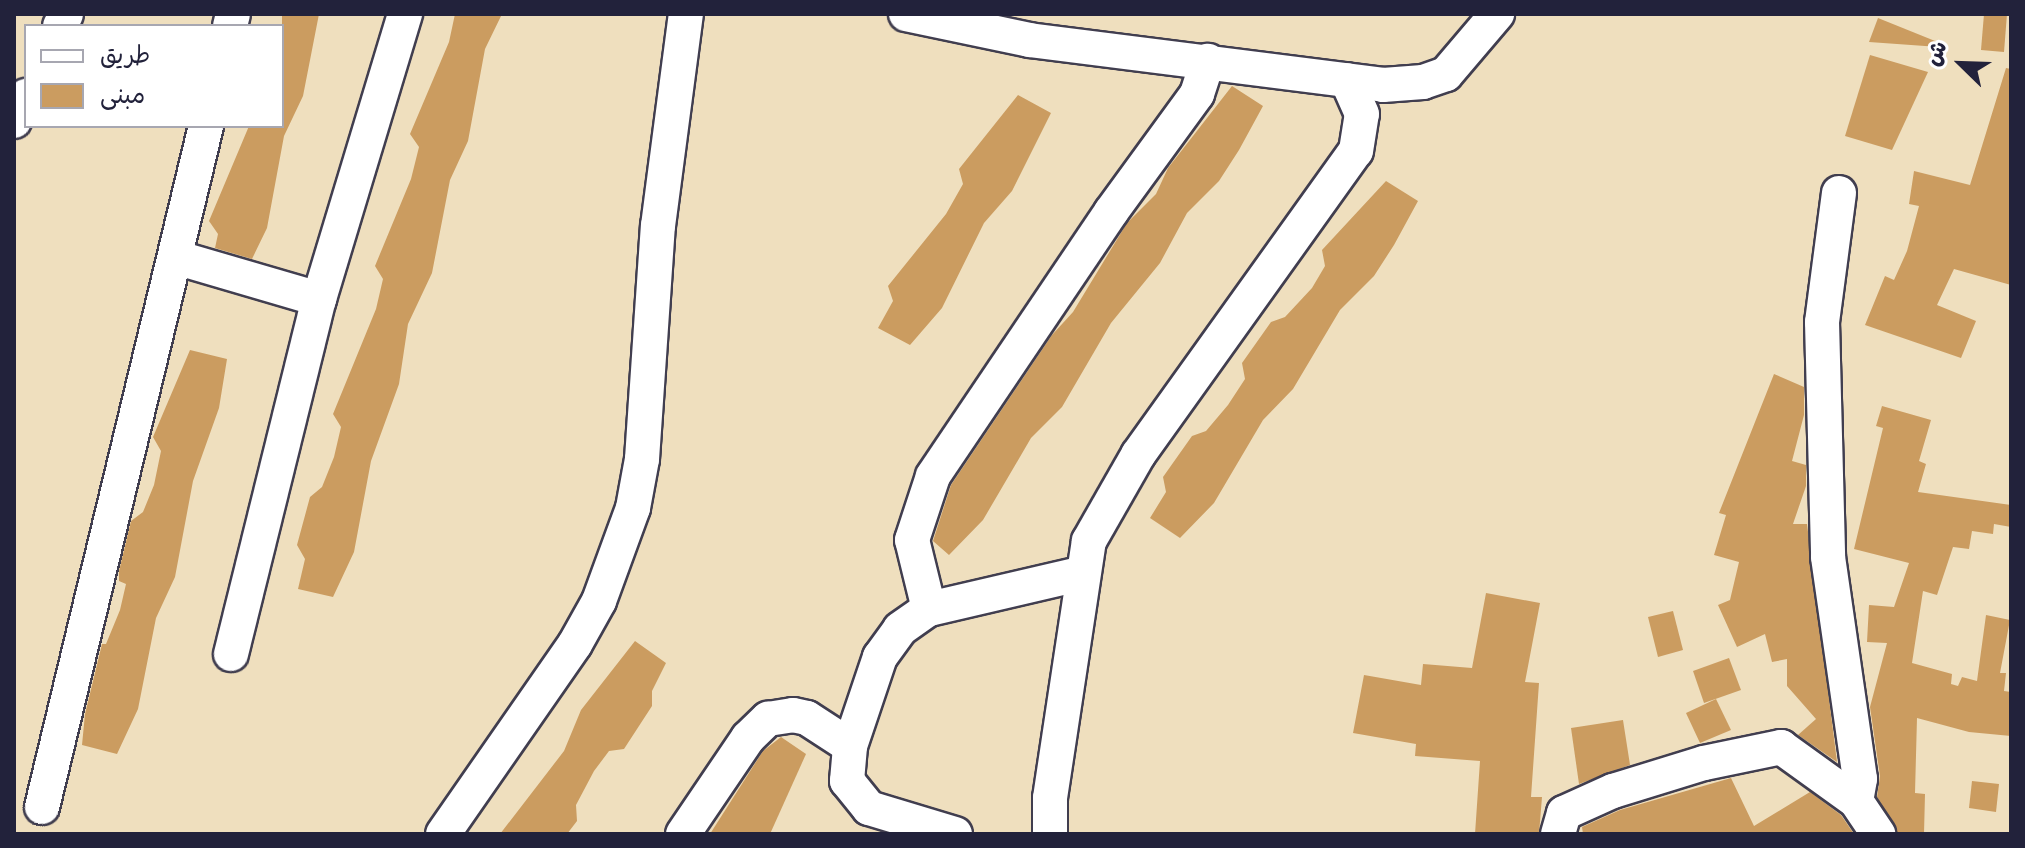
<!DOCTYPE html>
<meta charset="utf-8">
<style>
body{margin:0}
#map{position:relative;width:2025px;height:848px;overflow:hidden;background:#efdfbe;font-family:Dekko,"Playpen Sans Arabic",sans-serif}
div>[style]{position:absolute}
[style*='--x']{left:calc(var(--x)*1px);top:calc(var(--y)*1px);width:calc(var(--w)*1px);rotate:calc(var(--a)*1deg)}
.building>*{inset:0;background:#cb9c60}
.roads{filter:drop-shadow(2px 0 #413e4f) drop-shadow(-2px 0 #413e4f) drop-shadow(0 2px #413e4f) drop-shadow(0 -2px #413e4f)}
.minor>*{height:34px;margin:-17px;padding:0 17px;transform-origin:17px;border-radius:17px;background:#fff}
span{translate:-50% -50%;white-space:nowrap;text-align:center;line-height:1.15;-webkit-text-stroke:7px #fff;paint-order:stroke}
.frame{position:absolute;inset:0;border:16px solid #22223b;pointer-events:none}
.legend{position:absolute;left:24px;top:24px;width:260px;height:104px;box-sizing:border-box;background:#fff;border:2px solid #a7a7b1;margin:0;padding:10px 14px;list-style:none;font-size:24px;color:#22223b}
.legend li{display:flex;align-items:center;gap:16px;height:40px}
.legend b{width:40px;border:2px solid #a7a7b1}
.north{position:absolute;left:1921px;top:24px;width:80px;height:80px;-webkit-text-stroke:6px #fff;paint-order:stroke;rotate:293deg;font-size:22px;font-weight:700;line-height:32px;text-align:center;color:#22223b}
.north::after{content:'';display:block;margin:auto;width:28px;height:36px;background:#22223b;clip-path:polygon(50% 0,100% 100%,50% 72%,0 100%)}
</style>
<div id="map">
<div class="building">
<div style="clip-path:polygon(282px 14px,319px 14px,303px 96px,284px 136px,267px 228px,252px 259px,215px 248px,218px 234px,209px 221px,249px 126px,282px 126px)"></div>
<div style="clip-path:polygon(455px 14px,502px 14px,485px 49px,468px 141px,450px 180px,432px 273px,408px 324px,399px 384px,371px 461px,354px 552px,333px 597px,298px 589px,305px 559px,297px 545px,310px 497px,322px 487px,334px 457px,341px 427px,333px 414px,376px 309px,383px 279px,375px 266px,411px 179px,419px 147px,410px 134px,449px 42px)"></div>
<div style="clip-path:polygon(1984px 14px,2007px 14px,2004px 52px,1981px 50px)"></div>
<div style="clip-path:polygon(1878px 18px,1940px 43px,1939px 47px,1869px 42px)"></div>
<div style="clip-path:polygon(1870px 55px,1928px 72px,1892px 150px,1845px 136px)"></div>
<div style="clip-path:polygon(2006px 68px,2011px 69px,2011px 285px,1954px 269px,1937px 305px,1976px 321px,1961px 358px,1865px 325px,1885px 276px,1894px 280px,1907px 251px,1919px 206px,1909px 204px,1914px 171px,1970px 185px)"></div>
<div style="clip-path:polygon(1232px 86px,1263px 106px,1239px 150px,1219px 181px,1187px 213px,1160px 263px,1111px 323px,1062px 407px,1031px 438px,983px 520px,949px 555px,933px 541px,951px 485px,1052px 335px,1073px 312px,1127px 223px,1156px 194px,1168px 168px)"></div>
<div style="clip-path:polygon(1018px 95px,1051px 113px,1012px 191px,984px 223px,942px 308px,910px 345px,878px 328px,893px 301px,888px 286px,946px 214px,963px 184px,959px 169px)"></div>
<div style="clip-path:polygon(1386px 181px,1418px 201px,1394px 245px,1374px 276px,1340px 310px,1293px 389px,1263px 420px,1214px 503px,1180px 538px,1150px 518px,1166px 492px,1163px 477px,1192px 436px,1206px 431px,1228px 405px,1245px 379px,1242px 363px,1271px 322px,1285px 317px,1312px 288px,1325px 266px,1322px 250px)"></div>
<div style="clip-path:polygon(190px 350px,227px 359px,219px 408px,193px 481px,175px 577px,156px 618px,138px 709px,117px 754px,82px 745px,85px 714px,102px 644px,106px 644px,120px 610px,126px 584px,119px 581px,119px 571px,131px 521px,143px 512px,154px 485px,161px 451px,153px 437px)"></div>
<div style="clip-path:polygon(1774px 374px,1804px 387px,1804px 415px,1792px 461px,1806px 465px,1806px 486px,1793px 524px,1807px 524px,1837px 762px,1798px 735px,1816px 719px,1787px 686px,1787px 659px,1772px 662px,1765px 634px,1737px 647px,1718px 605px,1730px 600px,1739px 562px,1714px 555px,1726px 515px,1719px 513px)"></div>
<div style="clip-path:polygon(1882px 406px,1931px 420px,1919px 461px,1926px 464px,1918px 492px,2011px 505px,2011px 527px,1994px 524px,1993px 534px,1972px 531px,1969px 549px,1953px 547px,1937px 595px,1923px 591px,1912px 663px,1952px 674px,1951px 684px,1958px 686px,1962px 677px,1977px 681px,1986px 615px,2010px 620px,2000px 673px,2006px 673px,2004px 691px,2011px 692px,2011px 736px,1969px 732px,1917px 718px,1915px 793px,1925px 794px,1924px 834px,1898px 834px,1877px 797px,1880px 776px,1870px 707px,1887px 643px,1867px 642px,1869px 605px,1894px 607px,1909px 563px,1854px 549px,1883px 428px,1876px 426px)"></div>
<div style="clip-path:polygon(1486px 593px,1540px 603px,1525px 682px,1539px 683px,1531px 797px,1542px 797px,1539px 834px,1475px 834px,1480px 761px,1415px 756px,1416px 744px,1353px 733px,1364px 675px,1421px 685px,1423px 664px,1472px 668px)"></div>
<div style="clip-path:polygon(1673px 611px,1683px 650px,1658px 657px,1648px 617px)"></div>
<div style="clip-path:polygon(635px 641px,666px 663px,652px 691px,652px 706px,624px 749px,609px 751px,594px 771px,576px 805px,577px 821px,567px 834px,500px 834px,564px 751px,581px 710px)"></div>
<div style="clip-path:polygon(1729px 658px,1741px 690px,1704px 703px,1693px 671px)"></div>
<div style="clip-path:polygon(1716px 699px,1731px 730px,1700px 743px,1686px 713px)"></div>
<div style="clip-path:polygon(1623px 720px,1630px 765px,1579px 784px,1571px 728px)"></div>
<div style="clip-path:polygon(781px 737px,806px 754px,770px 834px,710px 834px,763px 751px)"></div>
<div style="clip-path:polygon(1731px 778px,1754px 826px,1810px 792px,1841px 815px,1854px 834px,1583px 834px,1582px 827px,1620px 810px)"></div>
<div style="clip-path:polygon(1972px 781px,1999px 784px,1996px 812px,1969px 808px)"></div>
</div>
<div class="roads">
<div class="minor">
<div style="--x:906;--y:14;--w:126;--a:11.9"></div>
<div style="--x:1029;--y:40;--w:357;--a:7.2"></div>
<div style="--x:1383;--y:85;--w:40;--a:-4.3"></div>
<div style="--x:1423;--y:82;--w:24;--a:-19"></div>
<div style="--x:1446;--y:74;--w:79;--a:-49.6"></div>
<div style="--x:60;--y:26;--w:13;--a:-63"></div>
<div style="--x:230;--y:26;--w:12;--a:-76"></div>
<div style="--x:14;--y:121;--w:28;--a:-64"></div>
<div style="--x:1839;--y:193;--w:130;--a:97.5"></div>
<div style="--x:1822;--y:322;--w:235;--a:88.5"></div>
<div style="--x:1828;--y:557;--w:224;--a:81.8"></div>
<div style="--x:1860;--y:779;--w:22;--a:100"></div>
<div style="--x:175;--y:257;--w:150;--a:16.3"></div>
<div style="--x:929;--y:609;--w:71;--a:-103.8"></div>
<div style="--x:912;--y:540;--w:67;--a:-71.8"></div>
<div style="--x:933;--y:476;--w:318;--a:-56"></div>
<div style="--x:1111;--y:212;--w:146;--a:-53.9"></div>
<div style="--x:1197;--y:94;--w:35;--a:-72"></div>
<div style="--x:231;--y:654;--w:366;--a:-76.1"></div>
<div style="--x:319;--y:299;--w:298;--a:-73.2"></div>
<div style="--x:42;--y:807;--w:700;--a:-76.46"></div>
<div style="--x:443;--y:834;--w:231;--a:-55.2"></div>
<div style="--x:575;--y:644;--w:49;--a:-60.8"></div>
<div style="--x:599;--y:601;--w:99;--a:-69.9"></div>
<div style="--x:633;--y:508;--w:50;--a:-79.6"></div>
<div style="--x:642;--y:459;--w:234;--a:-86.1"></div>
<div style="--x:658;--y:226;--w:214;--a:-82.5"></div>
<div style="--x:683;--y:834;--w:116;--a:-55.9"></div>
<div style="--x:748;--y:738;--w:28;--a:-44"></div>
<div style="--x:768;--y:719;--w:25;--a:-9"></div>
<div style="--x:793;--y:715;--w:14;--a:12"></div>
<div style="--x:807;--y:718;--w:51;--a:33.1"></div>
<div style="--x:955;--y:834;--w:90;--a:-163.2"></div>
<div style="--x:869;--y:808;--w:35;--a:-129"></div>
<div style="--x:847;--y:781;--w:35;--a:-85"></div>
<div style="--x:850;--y:746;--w:94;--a:-71.4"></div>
<div style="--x:880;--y:657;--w:34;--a:-54"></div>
<div style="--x:900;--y:629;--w:35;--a:-35"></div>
<div style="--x:929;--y:609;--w:155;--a:-13.1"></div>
<div style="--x:1050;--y:834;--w:36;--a:-90"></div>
<div style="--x:1050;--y:798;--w:260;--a:-81.4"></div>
<div style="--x:1089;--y:541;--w:99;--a:-60.3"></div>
<div style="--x:1138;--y:455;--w:374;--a:-54.4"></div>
<div style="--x:1356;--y:151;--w:37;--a:-81"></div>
<div style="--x:1362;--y:114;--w:37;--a:-114"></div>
<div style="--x:1558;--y:834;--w:22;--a:-74"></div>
<div style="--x:1564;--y:813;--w:54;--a:-24.2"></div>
<div style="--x:1613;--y:791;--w:95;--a:-17.1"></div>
<div style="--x:1704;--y:763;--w:79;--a:-11.7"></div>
<div style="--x:1781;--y:747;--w:92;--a:35.8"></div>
<div style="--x:1856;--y:801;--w:40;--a:56"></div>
</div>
</div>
<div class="frame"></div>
<ul class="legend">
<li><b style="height:10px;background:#fff"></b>طريق</li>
<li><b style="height:22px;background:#cb9c60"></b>مبنى</li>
</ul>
<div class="north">ش</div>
</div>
